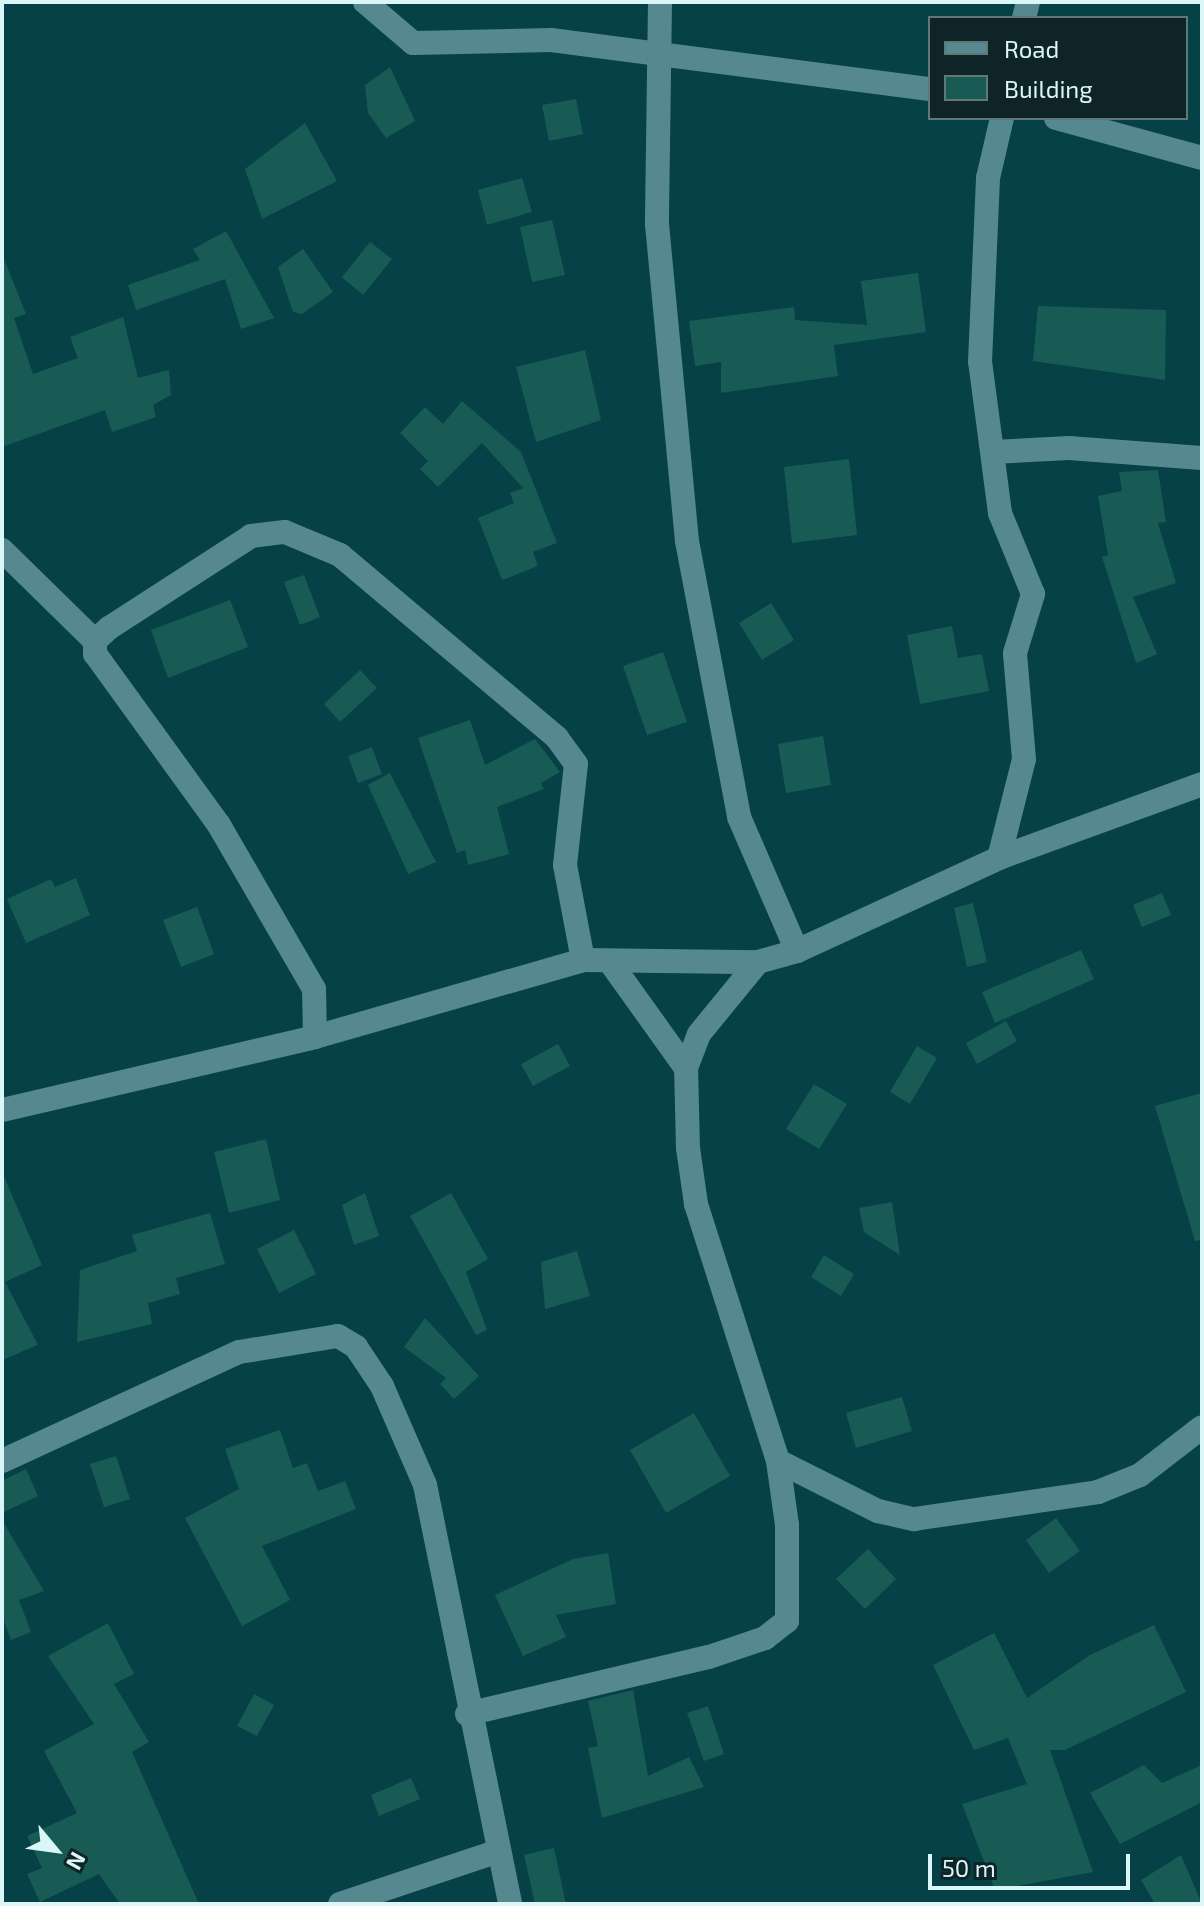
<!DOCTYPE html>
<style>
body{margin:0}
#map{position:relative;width:1204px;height:1906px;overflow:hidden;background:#054147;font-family:"Exo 2",sans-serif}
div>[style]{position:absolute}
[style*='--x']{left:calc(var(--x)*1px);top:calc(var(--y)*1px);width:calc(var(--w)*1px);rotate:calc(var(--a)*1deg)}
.building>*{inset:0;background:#185b55}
.street>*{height:24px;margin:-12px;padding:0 12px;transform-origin:12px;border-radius:12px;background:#55888f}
span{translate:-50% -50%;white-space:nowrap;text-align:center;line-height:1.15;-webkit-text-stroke:6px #0e2426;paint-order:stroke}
.frame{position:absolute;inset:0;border:4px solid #dbf6f9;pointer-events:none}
.legend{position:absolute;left:928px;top:16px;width:260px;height:104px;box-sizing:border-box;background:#0e2426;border:2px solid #60787a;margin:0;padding:10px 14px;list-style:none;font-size:24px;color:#dbf6f9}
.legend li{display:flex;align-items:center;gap:16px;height:40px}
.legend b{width:40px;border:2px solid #60787a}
.north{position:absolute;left:16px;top:1810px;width:80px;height:80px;-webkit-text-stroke:6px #0e2426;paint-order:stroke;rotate:119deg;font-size:22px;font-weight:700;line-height:32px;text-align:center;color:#dbf6f9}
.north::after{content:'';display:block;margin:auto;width:28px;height:36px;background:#dbf6f9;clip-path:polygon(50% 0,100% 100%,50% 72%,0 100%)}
.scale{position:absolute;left:928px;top:1854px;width:202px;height:36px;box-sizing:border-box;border:4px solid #dbf6f9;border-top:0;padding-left:10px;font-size:24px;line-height:28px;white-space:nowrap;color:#dbf6f9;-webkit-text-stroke:6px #0e2426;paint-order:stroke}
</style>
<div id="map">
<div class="building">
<div style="clip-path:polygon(390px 67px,415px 121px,386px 138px,368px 113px,365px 85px)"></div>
<div style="clip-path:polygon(576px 99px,583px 134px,549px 141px,542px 105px)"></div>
<div style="clip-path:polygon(305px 123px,337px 181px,262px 219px,245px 169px)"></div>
<div style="clip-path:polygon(522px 178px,532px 212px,487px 225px,478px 190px)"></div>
<div style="clip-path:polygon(552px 220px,565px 275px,532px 282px,520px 227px)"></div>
<div style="clip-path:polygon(226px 231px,274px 318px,241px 329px,225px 279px,136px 310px,128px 285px,200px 260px,193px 249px)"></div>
<div style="clip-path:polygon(370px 242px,392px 259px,363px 295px,342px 277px)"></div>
<div style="clip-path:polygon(303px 249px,333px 292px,302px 314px,293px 312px,278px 267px)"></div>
<div style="clip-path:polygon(2px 254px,26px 314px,14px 318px,33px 374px,78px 358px,70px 337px,123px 317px,138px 378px,169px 370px,171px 395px,153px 405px,156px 417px,112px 432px,105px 410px,2px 447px)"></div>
<div style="clip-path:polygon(918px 273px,926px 332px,834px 345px,838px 376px,721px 393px,721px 362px,695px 366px,689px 321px,794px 307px,795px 320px,867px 325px,861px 281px)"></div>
<div style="clip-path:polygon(1038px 306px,1166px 310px,1165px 380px,1033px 361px)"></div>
<div style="clip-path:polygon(585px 350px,601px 420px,536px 442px,516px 367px)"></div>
<div style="clip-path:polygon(462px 401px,521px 452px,557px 543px,533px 552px,538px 566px,502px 580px,478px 518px,514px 503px,510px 493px,523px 488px,482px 443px,438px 487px,420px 469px,428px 461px,400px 433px,425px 407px,443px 424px)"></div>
<div style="clip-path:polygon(849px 459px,857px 535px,792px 543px,784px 467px)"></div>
<div style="clip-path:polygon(1158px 470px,1166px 522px,1158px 523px,1176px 583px,1133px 597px,1157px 654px,1136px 663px,1102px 557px,1108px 555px,1098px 496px,1122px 491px,1119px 472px)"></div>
<div style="clip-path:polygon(304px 575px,320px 617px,300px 625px,284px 582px)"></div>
<div style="clip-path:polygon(230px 600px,248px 647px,168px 678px,151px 630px)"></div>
<div style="clip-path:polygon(771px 603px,794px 640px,762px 660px,739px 623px)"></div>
<div style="clip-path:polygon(952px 626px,958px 658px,982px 654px,989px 691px,920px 704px,907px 635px)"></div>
<div style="clip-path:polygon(663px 652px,687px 722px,647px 735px,623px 666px)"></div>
<div style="clip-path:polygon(360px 670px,377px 688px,340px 722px,324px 704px)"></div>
<div style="clip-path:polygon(470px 720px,485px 765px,535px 739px,560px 772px,541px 783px,544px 789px,497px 807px,509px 854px,468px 865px,465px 850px,457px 853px,418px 738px)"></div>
<div style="clip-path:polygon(823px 736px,831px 785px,786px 793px,778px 744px)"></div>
<div style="clip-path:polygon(372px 747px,382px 774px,358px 783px,348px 756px)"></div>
<div style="clip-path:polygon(390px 773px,436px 862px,408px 874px,368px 785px)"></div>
<div style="clip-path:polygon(76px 878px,90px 915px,26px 943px,7px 899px,51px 879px,55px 887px)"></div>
<div style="clip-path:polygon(1162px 893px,1171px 915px,1142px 927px,1133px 905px)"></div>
<div style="clip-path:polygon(973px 903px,987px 962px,967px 967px,954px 908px)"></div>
<div style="clip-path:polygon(197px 907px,214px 954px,181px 967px,163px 920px)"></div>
<div style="clip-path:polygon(1081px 950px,1094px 979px,995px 1023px,982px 992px)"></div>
<div style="clip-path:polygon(1006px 1021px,1017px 1041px,977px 1064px,966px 1043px)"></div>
<div style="clip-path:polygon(558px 1044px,570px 1066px,533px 1086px,521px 1064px)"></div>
<div style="clip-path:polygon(917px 1046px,937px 1058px,910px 1104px,890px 1092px)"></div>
<div style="clip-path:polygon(814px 1084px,847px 1104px,819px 1149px,786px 1129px)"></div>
<div style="clip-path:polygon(1202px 1093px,1202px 1240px,1195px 1241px,1155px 1106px)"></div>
<div style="clip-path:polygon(266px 1139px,280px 1200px,229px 1213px,214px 1152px)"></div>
<div style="clip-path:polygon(2px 1172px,42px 1265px,5px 1282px,38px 1345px,2px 1360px)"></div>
<div style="clip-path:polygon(365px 1193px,379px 1236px,354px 1245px,342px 1205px)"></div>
<div style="clip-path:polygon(451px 1193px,488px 1259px,466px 1272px,487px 1330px,476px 1335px,410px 1216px)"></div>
<div style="clip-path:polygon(892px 1202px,900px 1255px,864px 1232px,859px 1208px)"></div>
<div style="clip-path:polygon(210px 1213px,225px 1264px,176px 1278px,180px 1294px,148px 1303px,152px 1324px,77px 1342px,80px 1270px,137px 1251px,132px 1235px)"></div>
<div style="clip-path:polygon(294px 1230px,316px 1274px,279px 1293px,257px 1249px)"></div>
<div style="clip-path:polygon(577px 1251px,590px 1296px,545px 1309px,541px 1262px)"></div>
<div style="clip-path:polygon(824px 1255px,854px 1274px,841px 1296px,811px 1277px)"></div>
<div style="clip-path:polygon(425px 1318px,479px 1376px,454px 1399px,440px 1384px,446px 1378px,404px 1347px)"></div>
<div style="clip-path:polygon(902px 1397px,912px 1431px,856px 1448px,846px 1413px)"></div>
<div style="clip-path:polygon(694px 1413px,730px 1476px,666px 1513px,630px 1450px)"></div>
<div style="clip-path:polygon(280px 1430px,293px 1468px,307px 1463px,318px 1491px,345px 1481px,356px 1509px,262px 1546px,290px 1600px,242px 1626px,185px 1518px,239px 1489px,225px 1449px)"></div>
<div style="clip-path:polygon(116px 1456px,130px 1499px,104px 1507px,90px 1464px)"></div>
<div style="clip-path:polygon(26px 1469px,38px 1496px,2px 1513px,2px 1481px)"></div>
<div style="clip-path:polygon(1056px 1518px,1080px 1551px,1049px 1573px,1026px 1540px)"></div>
<div style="clip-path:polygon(2px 1520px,44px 1591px,19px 1600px,31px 1632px,11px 1640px,2px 1616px)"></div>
<div style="clip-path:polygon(868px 1549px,896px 1579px,865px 1609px,836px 1579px)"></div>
<div style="clip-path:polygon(608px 1553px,616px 1604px,556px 1615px,566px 1637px,523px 1656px,495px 1595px,573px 1559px)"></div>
<div style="clip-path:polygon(108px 1623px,134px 1674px,114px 1684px,149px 1742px,132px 1752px,199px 1904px,120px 1904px,99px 1874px,40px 1902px,27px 1874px,42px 1868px,27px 1836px,77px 1813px,44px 1751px,94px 1724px,48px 1656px)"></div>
<div style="clip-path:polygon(1154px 1625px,1186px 1692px,1065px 1750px,1050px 1750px,1093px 1872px,995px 1890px,962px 1804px,1027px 1784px,1008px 1738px,974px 1750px,933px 1665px,994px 1633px,1027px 1698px,1090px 1655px)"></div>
<div style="clip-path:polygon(633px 1690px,648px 1776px,689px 1757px,704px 1787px,602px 1818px,588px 1748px,598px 1746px,588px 1701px)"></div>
<div style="clip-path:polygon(254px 1694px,274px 1705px,257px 1736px,237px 1726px)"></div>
<div style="clip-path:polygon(708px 1706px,724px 1754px,704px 1761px,687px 1713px)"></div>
<div style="clip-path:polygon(1144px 1765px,1162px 1783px,1202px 1765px,1202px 1802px,1120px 1844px,1090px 1793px)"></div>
<div style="clip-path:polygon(411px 1778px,420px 1799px,379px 1816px,371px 1795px)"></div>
<div style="clip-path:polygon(554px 1848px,566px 1904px,535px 1904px,524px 1855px)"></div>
<div style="clip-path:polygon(1181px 1855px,1202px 1904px,1155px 1904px,1141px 1880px)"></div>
</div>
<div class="street">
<div style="--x:365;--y:2;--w:63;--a:40.5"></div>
<div style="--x:413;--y:43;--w:138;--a:-1.2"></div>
<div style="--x:551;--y:40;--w:382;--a:7.4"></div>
<div style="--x:660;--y:2;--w:222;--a:90.8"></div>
<div style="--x:657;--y:224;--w:318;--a:84.6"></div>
<div style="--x:687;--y:541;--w:281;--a:79.3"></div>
<div style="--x:739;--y:817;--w:146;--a:66.6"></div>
<div style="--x:1024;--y:18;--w:16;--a:-76"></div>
<div style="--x:1056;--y:118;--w:151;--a:15.3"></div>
<div style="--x:993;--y:452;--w:76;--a:-3"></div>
<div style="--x:1069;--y:448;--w:133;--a:4.3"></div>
<div style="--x:2;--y:550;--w:130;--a:44.4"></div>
<div style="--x:999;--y:858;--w:102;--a:-75.8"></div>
<div style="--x:1024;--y:759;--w:106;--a:-94.9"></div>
<div style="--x:1015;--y:653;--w:62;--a:-73"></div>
<div style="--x:1033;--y:594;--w:87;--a:-112.2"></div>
<div style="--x:1000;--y:513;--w:152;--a:-97.5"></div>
<div style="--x:980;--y:362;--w:184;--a:-87.5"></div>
<div style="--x:988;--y:178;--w:62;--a:-76.9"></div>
<div style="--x:610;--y:962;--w:130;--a:54.4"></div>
<div style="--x:315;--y:1037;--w:48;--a:-91.2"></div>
<div style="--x:314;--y:989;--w:190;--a:-120.1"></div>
<div style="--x:219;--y:825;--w:211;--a:-125.9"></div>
<div style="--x:95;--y:654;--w:13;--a:-90"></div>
<div style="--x:95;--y:641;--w:19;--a:-43"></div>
<div style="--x:109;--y:628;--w:169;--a:-32.9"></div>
<div style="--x:251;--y:536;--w:34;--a:-7"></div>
<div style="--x:285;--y:532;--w:60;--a:22.7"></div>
<div style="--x:340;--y:555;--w:284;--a:40.1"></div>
<div style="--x:557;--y:738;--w:32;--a:54"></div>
<div style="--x:576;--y:764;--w:102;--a:96.2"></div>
<div style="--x:565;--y:865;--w:97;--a:79.3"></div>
<div style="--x:2;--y:1110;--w:321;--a:-13.1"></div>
<div style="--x:315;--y:1037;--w:279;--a:-16"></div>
<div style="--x:583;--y:960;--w:175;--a:0.7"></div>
<div style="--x:758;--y:962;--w:41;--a:-15.8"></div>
<div style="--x:797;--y:951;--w:222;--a:-24.7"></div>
<div style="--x:999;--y:858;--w:216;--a:-20"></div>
<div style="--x:2;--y:1461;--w:261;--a:-24.7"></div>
<div style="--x:239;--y:1352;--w:100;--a:-9.2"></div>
<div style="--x:338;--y:1336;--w:21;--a:31"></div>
<div style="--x:356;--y:1347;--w:47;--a:56.3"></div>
<div style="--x:382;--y:1386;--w:108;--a:66.5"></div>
<div style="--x:425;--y:1485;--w:428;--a:78.5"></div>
<div style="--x:778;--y:1461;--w:112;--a:26.6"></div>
<div style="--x:878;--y:1511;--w:37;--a:13"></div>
<div style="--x:914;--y:1519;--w:186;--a:-8.3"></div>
<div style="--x:1098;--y:1492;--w:45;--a:-22"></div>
<div style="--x:1140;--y:1475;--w:78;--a:-37.7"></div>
<div style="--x:467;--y:1714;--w:249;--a:-13.3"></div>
<div style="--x:709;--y:1657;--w:59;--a:-18.7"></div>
<div style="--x:765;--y:1638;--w:28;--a:-38"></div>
<div style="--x:787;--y:1621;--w:96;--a:-90"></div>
<div style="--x:787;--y:1525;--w:65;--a:-98"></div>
<div style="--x:778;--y:1461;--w:270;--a:-107.7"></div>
<div style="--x:696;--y:1204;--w:57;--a:-98.1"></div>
<div style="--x:688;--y:1148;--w:80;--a:-91.4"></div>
<div style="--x:686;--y:1068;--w:36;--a:-69"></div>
<div style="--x:699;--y:1034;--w:93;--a:-50.7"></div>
<div style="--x:340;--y:1904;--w:163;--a:-18.5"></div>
</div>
<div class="frame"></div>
<ul class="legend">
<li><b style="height:10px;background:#55888f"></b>Road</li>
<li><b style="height:22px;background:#185b55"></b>Building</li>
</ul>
<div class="north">N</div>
<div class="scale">50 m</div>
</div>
